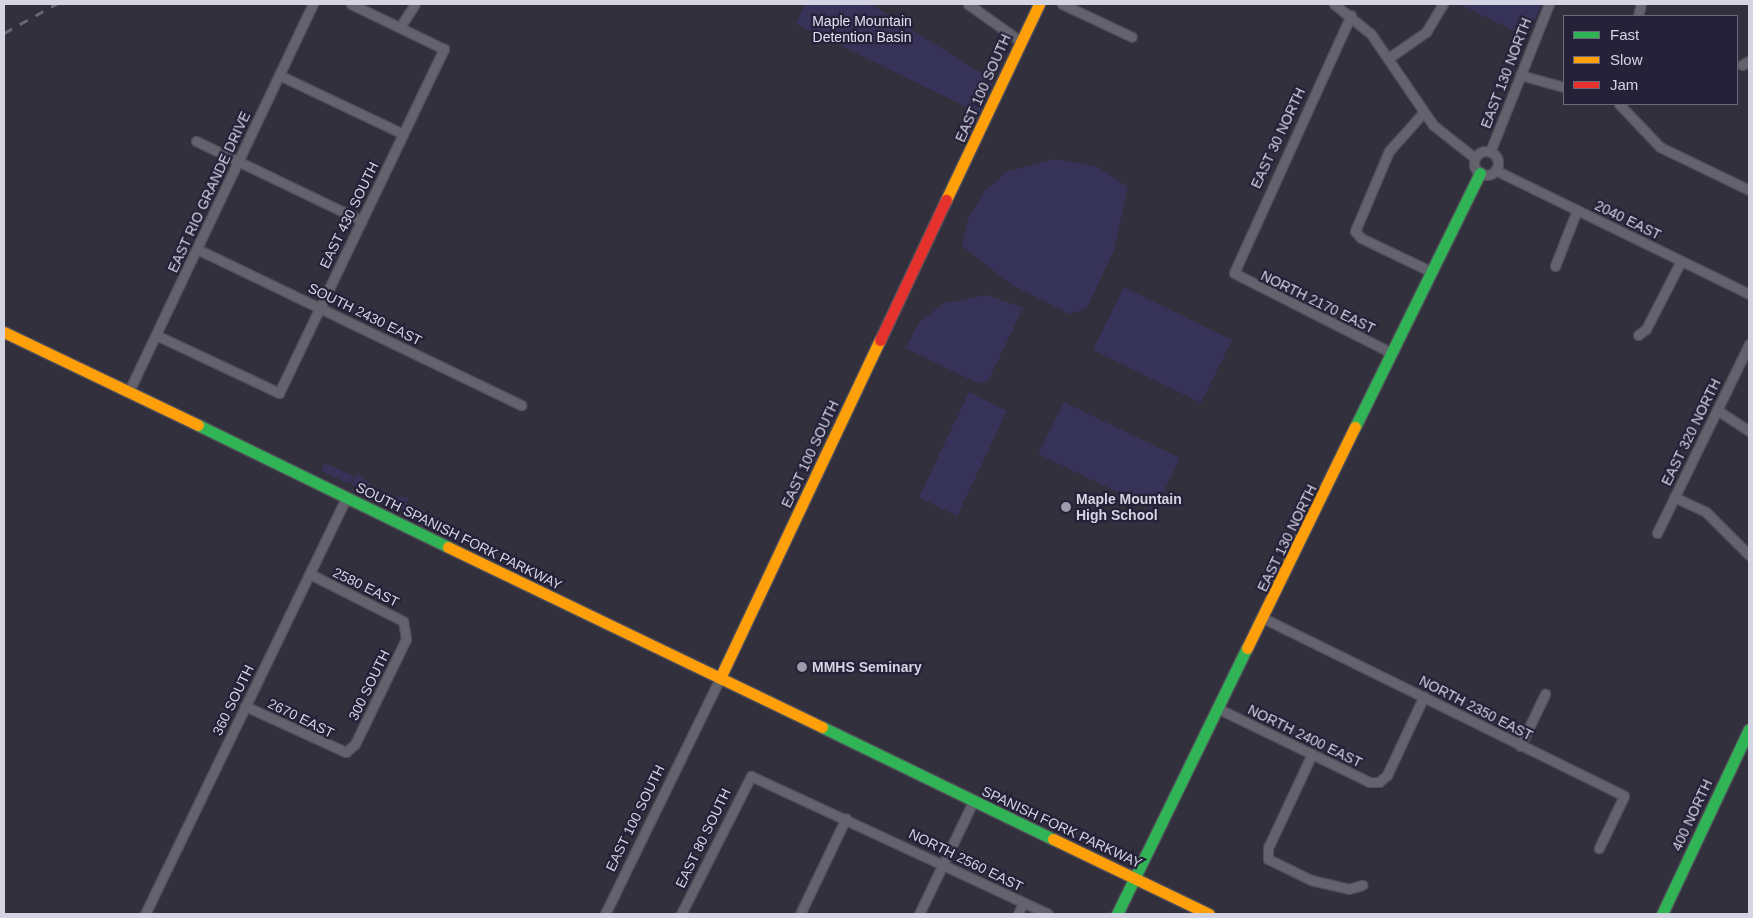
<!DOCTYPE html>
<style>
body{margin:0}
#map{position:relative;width:1753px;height:918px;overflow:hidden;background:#32303d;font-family:Helvetica,sans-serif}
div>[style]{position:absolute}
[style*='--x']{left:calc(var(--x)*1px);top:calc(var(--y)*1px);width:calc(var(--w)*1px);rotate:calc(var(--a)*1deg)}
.green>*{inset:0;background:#373257}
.roads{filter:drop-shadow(1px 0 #4f4e59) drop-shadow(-1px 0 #4f4e59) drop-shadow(0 1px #4f4e59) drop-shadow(0 -1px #4f4e59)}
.street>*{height:9px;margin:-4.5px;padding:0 4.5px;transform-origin:4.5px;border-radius:4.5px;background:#63626d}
.street>.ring{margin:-4.5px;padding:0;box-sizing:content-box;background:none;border:9px solid #63626d;border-radius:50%}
.fast>*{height:11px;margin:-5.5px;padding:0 5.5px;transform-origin:5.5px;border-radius:5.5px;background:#30b455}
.slow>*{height:11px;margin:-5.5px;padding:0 5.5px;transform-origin:5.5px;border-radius:5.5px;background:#ff9f0a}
.jam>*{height:11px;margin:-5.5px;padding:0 5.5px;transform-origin:5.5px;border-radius:5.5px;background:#e5322d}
.rail>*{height:2.5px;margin-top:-1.25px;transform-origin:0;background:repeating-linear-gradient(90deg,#686770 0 9px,transparent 0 18px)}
.dots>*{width:14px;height:14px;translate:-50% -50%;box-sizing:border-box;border:2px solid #242138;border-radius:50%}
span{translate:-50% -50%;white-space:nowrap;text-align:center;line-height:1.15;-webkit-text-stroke:4.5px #242138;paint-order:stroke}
.park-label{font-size:14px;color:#e2e0f5}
.street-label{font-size:14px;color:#d5d4e3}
.poi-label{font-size:14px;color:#d5d4e3;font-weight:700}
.left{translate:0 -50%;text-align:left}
.frame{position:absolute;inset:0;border:5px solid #d5d4e3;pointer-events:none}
.legend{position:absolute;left:1563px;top:15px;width:175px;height:90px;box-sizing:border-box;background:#242138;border:1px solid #6b697c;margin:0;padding:6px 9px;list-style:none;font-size:15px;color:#d5d4e3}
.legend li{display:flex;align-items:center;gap:10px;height:25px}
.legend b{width:25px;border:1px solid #6b697c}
</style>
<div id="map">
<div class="green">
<div style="clip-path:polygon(805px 4px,870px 4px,994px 81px,979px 113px,796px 24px)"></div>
<div style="clip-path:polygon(1459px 4px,1542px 4px,1527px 37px)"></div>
<div style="clip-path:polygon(1055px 159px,1098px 167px,1128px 187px,1114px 250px,1087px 308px,1070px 314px,1012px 285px,962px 246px,968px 219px,983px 193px,1006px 172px)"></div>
<div style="clip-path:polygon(1124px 287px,1232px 340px,1201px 403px,1093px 350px)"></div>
<div style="clip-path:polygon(988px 295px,1023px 308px,988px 381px,979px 384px,905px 348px,920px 321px,944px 303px)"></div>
<div style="clip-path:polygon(969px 392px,1007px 411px,957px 516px,919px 497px)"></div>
<div style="clip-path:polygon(1064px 402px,1180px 458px,1155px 510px,1038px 454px)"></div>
<div style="clip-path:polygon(325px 463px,353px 476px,350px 484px,321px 471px)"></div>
<div style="clip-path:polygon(357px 473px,381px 495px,409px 498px,403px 510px,351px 485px)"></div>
<div style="clip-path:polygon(409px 503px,437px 517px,434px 525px,405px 511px)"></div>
</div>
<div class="roads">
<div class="street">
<div style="--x:968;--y:4;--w:64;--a:35.4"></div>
<div style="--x:1062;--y:4;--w:77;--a:25.2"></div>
<div style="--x:1334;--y:4;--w:48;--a:39"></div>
<div style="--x:1371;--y:34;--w:110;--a:55.7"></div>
<div style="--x:1433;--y:125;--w:53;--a:38.2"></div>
<div style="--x:1351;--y:15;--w:283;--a:114.4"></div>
<div style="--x:1234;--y:273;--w:177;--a:26.9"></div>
<div style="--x:1638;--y:16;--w:12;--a:-76"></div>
<div style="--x:400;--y:27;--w:27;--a:-57"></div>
<div style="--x:1390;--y:57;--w:44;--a:-34.8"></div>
<div style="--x:1426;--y:32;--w:33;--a:-59"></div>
<div style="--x:1742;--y:65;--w:8;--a:-30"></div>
<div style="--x:279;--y:75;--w:137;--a:25.4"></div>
<div style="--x:1520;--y:75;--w:46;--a:15.3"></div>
<div style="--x:1619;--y:104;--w:59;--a:46.4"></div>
<div style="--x:1660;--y:147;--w:99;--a:25.8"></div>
<div style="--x:1423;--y:113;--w:51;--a:131.8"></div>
<div style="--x:1389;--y:151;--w:87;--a:113"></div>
<div style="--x:1355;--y:231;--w:9;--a:49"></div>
<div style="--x:1361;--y:238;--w:79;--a:25.6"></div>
<div style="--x:196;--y:141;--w:184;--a:25.7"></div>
<div class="ring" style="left:1474px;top:151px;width:15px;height:15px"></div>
<div style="--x:1490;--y:152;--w:159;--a:-68.3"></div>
<div style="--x:1495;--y:170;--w:283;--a:26"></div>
<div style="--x:197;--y:249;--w:360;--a:25.7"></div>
<div style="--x:1555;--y:266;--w:60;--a:-68.6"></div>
<div style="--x:156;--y:335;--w:136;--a:25.2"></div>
<div style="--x:279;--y:393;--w:382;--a:-64.4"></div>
<div style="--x:444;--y:49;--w:103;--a:-154.2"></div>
<div style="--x:1638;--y:335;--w:10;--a:-37"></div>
<div style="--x:1646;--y:329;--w:76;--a:-62.8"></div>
<div style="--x:129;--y:391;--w:429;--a:-64.6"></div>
<div style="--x:1717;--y:410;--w:38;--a:33"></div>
<div style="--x:1674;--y:497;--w:35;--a:25"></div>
<div style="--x:1706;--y:512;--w:61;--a:45"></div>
<div style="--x:1657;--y:533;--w:210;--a:-64"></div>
<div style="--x:1265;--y:619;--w:400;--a:26.2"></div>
<div style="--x:1624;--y:796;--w:58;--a:115.7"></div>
<div style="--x:245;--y:706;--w:111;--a:24.5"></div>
<div style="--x:346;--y:752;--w:12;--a:-42"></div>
<div style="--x:355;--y:744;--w:117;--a:-64.1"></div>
<div style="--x:406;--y:639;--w:18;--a:-99"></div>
<div style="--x:403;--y:621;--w:104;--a:-153.2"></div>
<div style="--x:1221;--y:710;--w:165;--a:25.9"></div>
<div style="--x:1369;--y:782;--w:10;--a:0"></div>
<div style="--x:1379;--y:782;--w:11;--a:-41"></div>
<div style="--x:1387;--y:775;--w:87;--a:-64.9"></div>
<div style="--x:1520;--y:746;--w:58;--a:-64.3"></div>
<div style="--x:1312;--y:754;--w:104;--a:115.1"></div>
<div style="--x:1268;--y:848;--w:11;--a:90"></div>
<div style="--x:1268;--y:859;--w:48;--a:26"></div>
<div style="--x:1311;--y:880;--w:39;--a:13"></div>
<div style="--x:1349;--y:889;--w:14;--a:-17"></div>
<div style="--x:145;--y:914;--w:462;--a:-64.2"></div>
<div style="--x:605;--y:914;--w:263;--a:-64"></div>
<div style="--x:681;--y:914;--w:155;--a:-63.1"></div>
<div style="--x:751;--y:776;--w:327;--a:24.9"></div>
<div style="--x:800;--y:914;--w:106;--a:-64.4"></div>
<div style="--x:919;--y:914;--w:124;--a:-64.3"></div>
<div style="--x:1018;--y:914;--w:12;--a:-66"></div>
</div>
<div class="fast">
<div style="--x:198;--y:425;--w:278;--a:26"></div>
<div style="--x:1355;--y:427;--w:283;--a:-63.8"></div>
<div style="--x:822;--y:727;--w:257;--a:25.9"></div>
<div style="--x:1117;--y:914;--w:296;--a:-64"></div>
<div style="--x:1662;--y:914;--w:204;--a:-64.8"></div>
</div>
<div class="slow">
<div style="--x:946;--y:200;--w:217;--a:-64.6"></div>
<div style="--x:4;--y:332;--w:215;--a:25.6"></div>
<div style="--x:448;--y:547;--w:415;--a:25.7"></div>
<div style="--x:1247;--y:648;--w:246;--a:-64"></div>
<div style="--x:720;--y:678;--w:374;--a:-64.7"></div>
<div style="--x:1053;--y:839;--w:173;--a:25.7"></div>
</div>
<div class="jam">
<div style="--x:880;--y:340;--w:155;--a:-64.8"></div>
</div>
</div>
<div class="rail">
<div style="--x:4;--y:33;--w:60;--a:-29.1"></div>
</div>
<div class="dots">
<div style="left:1066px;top:507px;background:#9c9ba9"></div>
<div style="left:802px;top:667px;background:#9c9ba9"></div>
</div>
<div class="park-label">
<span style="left:862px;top:29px">Maple Mountain<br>Detention Basin</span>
</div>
<div class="street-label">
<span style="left:1506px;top:73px;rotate:-69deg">EAST 130 NORTH</span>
<span style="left:983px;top:88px;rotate:-66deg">EAST 100 SOUTH</span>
<span style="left:1278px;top:138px;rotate:-65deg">EAST 30 NORTH</span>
<span style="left:209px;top:192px;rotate:-65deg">EAST RIO GRANDE DRIVE</span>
<span style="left:349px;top:215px;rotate:-64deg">EAST 430 SOUTH</span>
<span style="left:1628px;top:220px;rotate:26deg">2040 EAST</span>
<span style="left:1318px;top:302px;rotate:26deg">NORTH 2170 EAST</span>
<span style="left:365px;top:314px;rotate:26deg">SOUTH 2430 EAST</span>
<span style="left:1691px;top:432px;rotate:-64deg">EAST 320 NORTH</span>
<span style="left:810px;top:454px;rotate:-65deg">EAST 100 SOUTH</span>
<span style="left:459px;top:536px;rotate:26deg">SOUTH SPANISH FORK PARKWAY</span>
<span style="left:1287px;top:538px;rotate:-64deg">EAST 130 NORTH</span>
<span style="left:366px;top:587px;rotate:26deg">2580 EAST</span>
<span style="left:369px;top:685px;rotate:-64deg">300 SOUTH</span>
<span style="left:233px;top:700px;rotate:-64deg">360 SOUTH</span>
<span style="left:1476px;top:708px;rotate:27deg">NORTH 2350 EAST</span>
<span style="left:301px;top:718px;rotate:26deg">2670 EAST</span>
<span style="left:1305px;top:736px;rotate:26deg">NORTH 2400 EAST</span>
<span style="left:1692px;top:815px;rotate:-65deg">400 NORTH</span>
<span style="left:635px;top:818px;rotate:-64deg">EAST 100 SOUTH</span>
<span style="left:1062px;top:827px;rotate:25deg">SPANISH FORK PARKWAY</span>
<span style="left:703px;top:838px;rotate:-64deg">EAST 80 SOUTH</span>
<span style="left:966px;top:860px;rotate:26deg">NORTH 2560 EAST</span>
</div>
<div class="poi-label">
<span class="left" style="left:1076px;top:507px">Maple Mountain<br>High School</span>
<span class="left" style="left:812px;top:667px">MMHS Seminary</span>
</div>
<div class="frame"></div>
<ul class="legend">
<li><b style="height:6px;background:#30b455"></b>Fast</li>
<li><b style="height:6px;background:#ff9f0a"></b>Slow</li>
<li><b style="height:6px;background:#e5322d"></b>Jam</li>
</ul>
</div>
